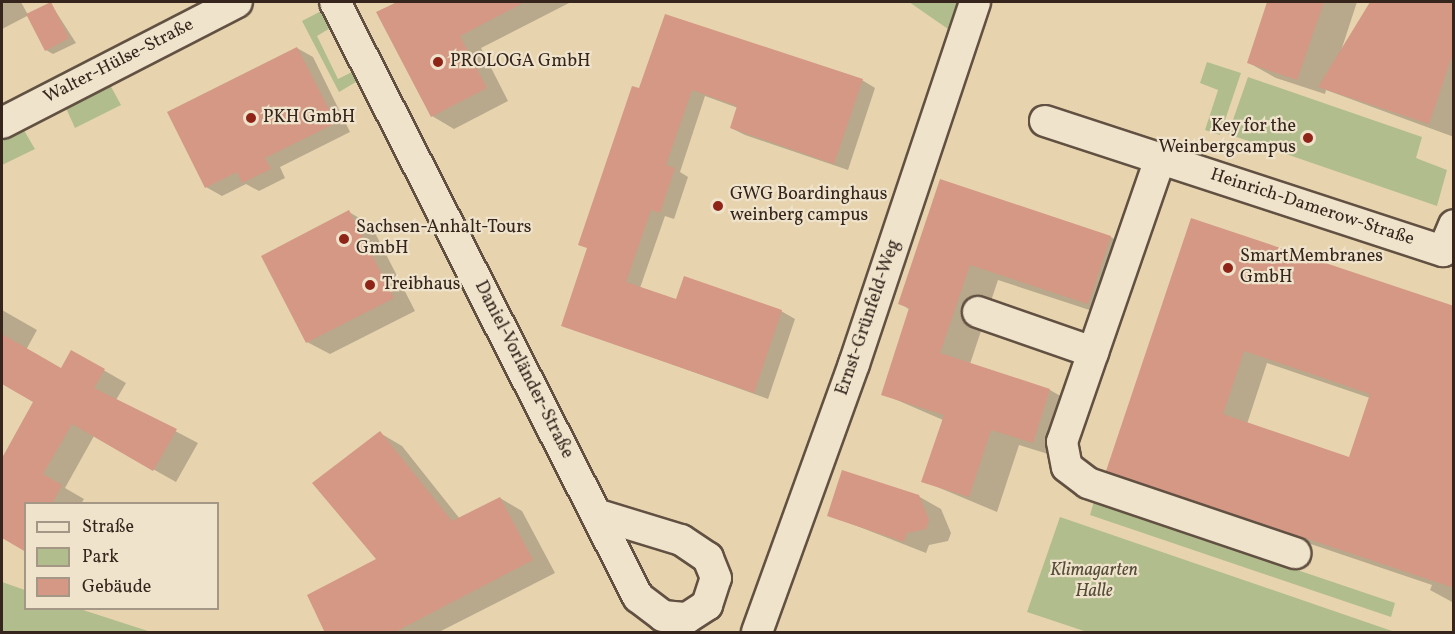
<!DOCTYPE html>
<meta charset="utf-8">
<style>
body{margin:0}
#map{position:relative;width:1455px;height:634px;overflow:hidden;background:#e7d4af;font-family:Vollkorn,serif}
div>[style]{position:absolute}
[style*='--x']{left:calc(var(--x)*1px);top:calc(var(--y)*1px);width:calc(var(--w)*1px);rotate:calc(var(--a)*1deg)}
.green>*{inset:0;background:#b2bd8d}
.shadow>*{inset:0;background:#0003}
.building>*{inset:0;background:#d49885}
.roads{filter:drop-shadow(2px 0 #625142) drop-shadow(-2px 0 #625142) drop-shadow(0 2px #625142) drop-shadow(0 -2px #625142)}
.minor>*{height:30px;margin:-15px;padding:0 15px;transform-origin:15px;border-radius:15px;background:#efe3cb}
.dots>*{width:16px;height:16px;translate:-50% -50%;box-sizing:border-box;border:3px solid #efe3cb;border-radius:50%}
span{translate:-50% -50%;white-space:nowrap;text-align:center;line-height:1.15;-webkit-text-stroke:4.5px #efe3cb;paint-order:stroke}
.street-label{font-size:18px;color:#35251d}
.poi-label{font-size:18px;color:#35251d}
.left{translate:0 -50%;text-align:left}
.right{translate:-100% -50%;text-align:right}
.park-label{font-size:18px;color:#544b39;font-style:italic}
.frame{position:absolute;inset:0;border:3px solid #35251d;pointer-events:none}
.legend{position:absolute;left:24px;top:502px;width:195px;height:108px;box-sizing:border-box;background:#efe3cb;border:2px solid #a59785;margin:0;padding:8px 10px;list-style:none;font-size:18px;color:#35251d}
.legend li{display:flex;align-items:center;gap:12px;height:30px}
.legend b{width:30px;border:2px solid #a59785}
</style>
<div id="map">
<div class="green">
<div style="clip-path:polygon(909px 2px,957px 2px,948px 29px)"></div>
<div style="clip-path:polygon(323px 10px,332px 27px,317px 36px,338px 79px,356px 70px,361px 79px,339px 92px,302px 21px)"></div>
<div style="clip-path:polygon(1207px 62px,1241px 73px,1220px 135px,1205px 130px,1218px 90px,1200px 83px)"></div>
<div style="clip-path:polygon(1248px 77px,1422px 137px,1416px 158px,1447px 170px,1437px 206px,1228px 134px)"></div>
<div style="clip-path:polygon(109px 83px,121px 105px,75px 128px,65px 106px)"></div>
<div style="clip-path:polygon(22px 127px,35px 149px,2px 165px,2px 138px)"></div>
<div style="clip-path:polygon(1094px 501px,1395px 603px,1391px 617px,1090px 515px)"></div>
<div style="clip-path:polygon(1060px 517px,1395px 632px,1087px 632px,1027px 612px)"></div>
<div style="clip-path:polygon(2px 582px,25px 590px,26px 608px,80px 609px,151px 632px,2px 632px)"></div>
</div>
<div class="shadow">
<div style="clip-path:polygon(2px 2px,21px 2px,28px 15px,51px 4px,76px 43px,53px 54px,46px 50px,29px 15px,2px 29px)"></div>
<div style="clip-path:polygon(400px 2px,571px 2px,481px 48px,508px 101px,454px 129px,432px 116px,378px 13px)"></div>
<div style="clip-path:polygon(1268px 2px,1357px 2px,1340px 54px,1372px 2px,1454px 2px,1454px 137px,1326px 90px,1325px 94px,1276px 78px,1249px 63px)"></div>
<div style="clip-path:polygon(297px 48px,313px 57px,350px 132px,280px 167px,285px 178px,259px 191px,246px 184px,222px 196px,206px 187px)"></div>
<div style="clip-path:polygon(862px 80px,875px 88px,848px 170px,745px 135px,731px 128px,738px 108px,705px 96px,680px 172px,688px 177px,674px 219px,665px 216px,640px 288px,677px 300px,781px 311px,795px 319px,768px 399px,563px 325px,640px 90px)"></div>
<div style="clip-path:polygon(941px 181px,1111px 237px,1139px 254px,1117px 319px,998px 280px,970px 364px,1050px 390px,1078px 406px,1061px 458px,1019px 445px,997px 512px,923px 481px,943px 420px,883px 394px,910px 310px,900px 303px)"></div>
<div style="clip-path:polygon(349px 212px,371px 225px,415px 311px,330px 354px,307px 342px)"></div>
<div style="clip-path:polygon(evenodd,1192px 220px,1454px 308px,1454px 603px,1430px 590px,1432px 585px,1130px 483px,1107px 470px,1192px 220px,1267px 363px,1370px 398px,1350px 458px,1247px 424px,1267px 363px)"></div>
<div style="clip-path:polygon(2px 310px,37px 330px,26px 350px,62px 370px,72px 352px,126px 383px,116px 400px,198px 443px,176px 482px,94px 436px,65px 488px,84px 499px,81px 504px,26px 504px,26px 550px,2px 537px,2px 461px,35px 401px,2px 382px)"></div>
<div style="clip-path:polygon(380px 433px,402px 446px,460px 519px,500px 498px,522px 511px,555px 573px,439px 632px,327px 632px,379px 560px)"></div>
<div style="clip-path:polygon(918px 496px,941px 509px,951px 533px,948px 541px,929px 545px,926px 553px,829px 515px)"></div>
</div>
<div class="building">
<div style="clip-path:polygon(51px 2px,69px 38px,45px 51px,26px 14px)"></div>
<div style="clip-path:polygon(397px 2px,525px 2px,460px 36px,487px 88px,431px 117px,376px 12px)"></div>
<div style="clip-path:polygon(1267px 2px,1324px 2px,1297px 80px,1247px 63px)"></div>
<div style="clip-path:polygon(1370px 2px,1454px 2px,1454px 50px,1429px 124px,1318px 87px)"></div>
<div style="clip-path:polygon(665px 14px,863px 79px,834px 164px,730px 128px,737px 106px,692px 90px,666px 165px,675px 168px,660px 213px,651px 210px,626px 282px,676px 299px,684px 276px,782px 310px,754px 393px,561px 326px,587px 248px,578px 245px,632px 86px,639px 88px)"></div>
<div style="clip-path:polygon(297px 47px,336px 123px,265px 158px,271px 169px,242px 183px,237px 172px,205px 188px,167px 112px)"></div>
<div style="clip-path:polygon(940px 179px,1111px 236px,1088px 304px,970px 265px,940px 353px,1050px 389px,1033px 443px,991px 430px,969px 497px,921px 482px,944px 415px,881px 395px,909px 308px,898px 304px)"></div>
<div style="clip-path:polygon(349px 210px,394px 298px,306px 343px,261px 256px)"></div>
<div style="clip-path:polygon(evenodd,1191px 218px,1454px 306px,1454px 588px,1106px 471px,1191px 218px,1244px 351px,1370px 394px,1349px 457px,1223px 414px,1244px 351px)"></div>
<div style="clip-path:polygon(2px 334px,61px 368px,71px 350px,105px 369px,94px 388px,177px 429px,153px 471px,72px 424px,43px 474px,62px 485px,52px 504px,26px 504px,26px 552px,2px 538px,2px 458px,33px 402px,2px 384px)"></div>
<div style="clip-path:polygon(380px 431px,452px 521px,500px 497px,533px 560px,393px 633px,325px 633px,307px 595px,376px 559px,312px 483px)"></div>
<div style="clip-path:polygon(842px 470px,919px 495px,929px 520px,926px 529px,907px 533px,904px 542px,827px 516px)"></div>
</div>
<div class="roads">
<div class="minor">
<div style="--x:335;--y:2;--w:668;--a:63.01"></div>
<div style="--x:638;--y:597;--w:31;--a:37"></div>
<div style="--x:663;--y:616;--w:24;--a:5"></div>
<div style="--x:687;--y:618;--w:24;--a:-33"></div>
<div style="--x:707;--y:605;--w:28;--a:-72"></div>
<div style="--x:716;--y:578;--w:22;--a:-112"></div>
<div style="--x:708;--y:558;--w:32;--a:-146"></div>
<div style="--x:681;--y:540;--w:89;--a:-163"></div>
<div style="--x:1045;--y:121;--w:419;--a:18.1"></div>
<div style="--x:1443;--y:251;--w:28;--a:-67"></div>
<div style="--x:2;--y:123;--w:264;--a:-27.2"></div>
<div style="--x:1160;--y:159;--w:299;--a:109.1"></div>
<div style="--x:1062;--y:442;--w:25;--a:79"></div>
<div style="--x:1067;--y:467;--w:26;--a:37"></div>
<div style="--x:1088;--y:483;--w:219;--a:18.7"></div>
<div style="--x:978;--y:312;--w:122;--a:19.2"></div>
<div style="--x:757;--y:632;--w:285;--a:-70.1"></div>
<div style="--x:854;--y:364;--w:382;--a:-71.5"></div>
</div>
</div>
<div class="dots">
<div style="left:438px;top:62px;background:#8f2418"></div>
<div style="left:251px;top:118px;background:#8f2418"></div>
<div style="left:1308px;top:138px;background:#8f2418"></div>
<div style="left:718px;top:206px;background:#8f2418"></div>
<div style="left:344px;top:239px;background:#8f2418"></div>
<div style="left:1228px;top:268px;background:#8f2418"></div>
<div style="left:370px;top:285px;background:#8f2418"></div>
</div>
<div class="street-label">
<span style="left:119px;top:62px;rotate:-27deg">Walter-Hülse-Straße</span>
<span style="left:1312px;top:208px;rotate:18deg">Heinrich-Damerow-Straße</span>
<span style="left:869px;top:318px;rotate:-71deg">Ernst-Grünfeld-Weg</span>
<span style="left:523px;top:370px;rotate:63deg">Daniel-Vorländer-Straße</span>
</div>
<div class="poi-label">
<span class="left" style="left:450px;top:62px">PROLOGA GmbH</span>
<span class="left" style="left:263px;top:118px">PKH GmbH</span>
<span class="right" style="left:1296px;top:138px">Key for the<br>Weinbergcampus</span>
<span class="left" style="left:730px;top:206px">GWG Boardinghaus<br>weinberg campus</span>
<span class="left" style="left:356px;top:239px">Sachsen-Anhalt-Tours<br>GmbH</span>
<span class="left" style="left:1240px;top:268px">SmartMembranes<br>GmbH</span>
<span class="left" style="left:382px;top:285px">Treibhaus</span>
</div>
<div class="park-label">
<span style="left:1094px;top:582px">Klimagarten<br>Halle</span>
</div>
<div class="frame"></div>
<ul class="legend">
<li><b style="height:8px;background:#efe3cb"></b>Straße</li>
<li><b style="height:16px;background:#b2bd8d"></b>Park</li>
<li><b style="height:16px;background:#d49885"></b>Gebäude</li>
</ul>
</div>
